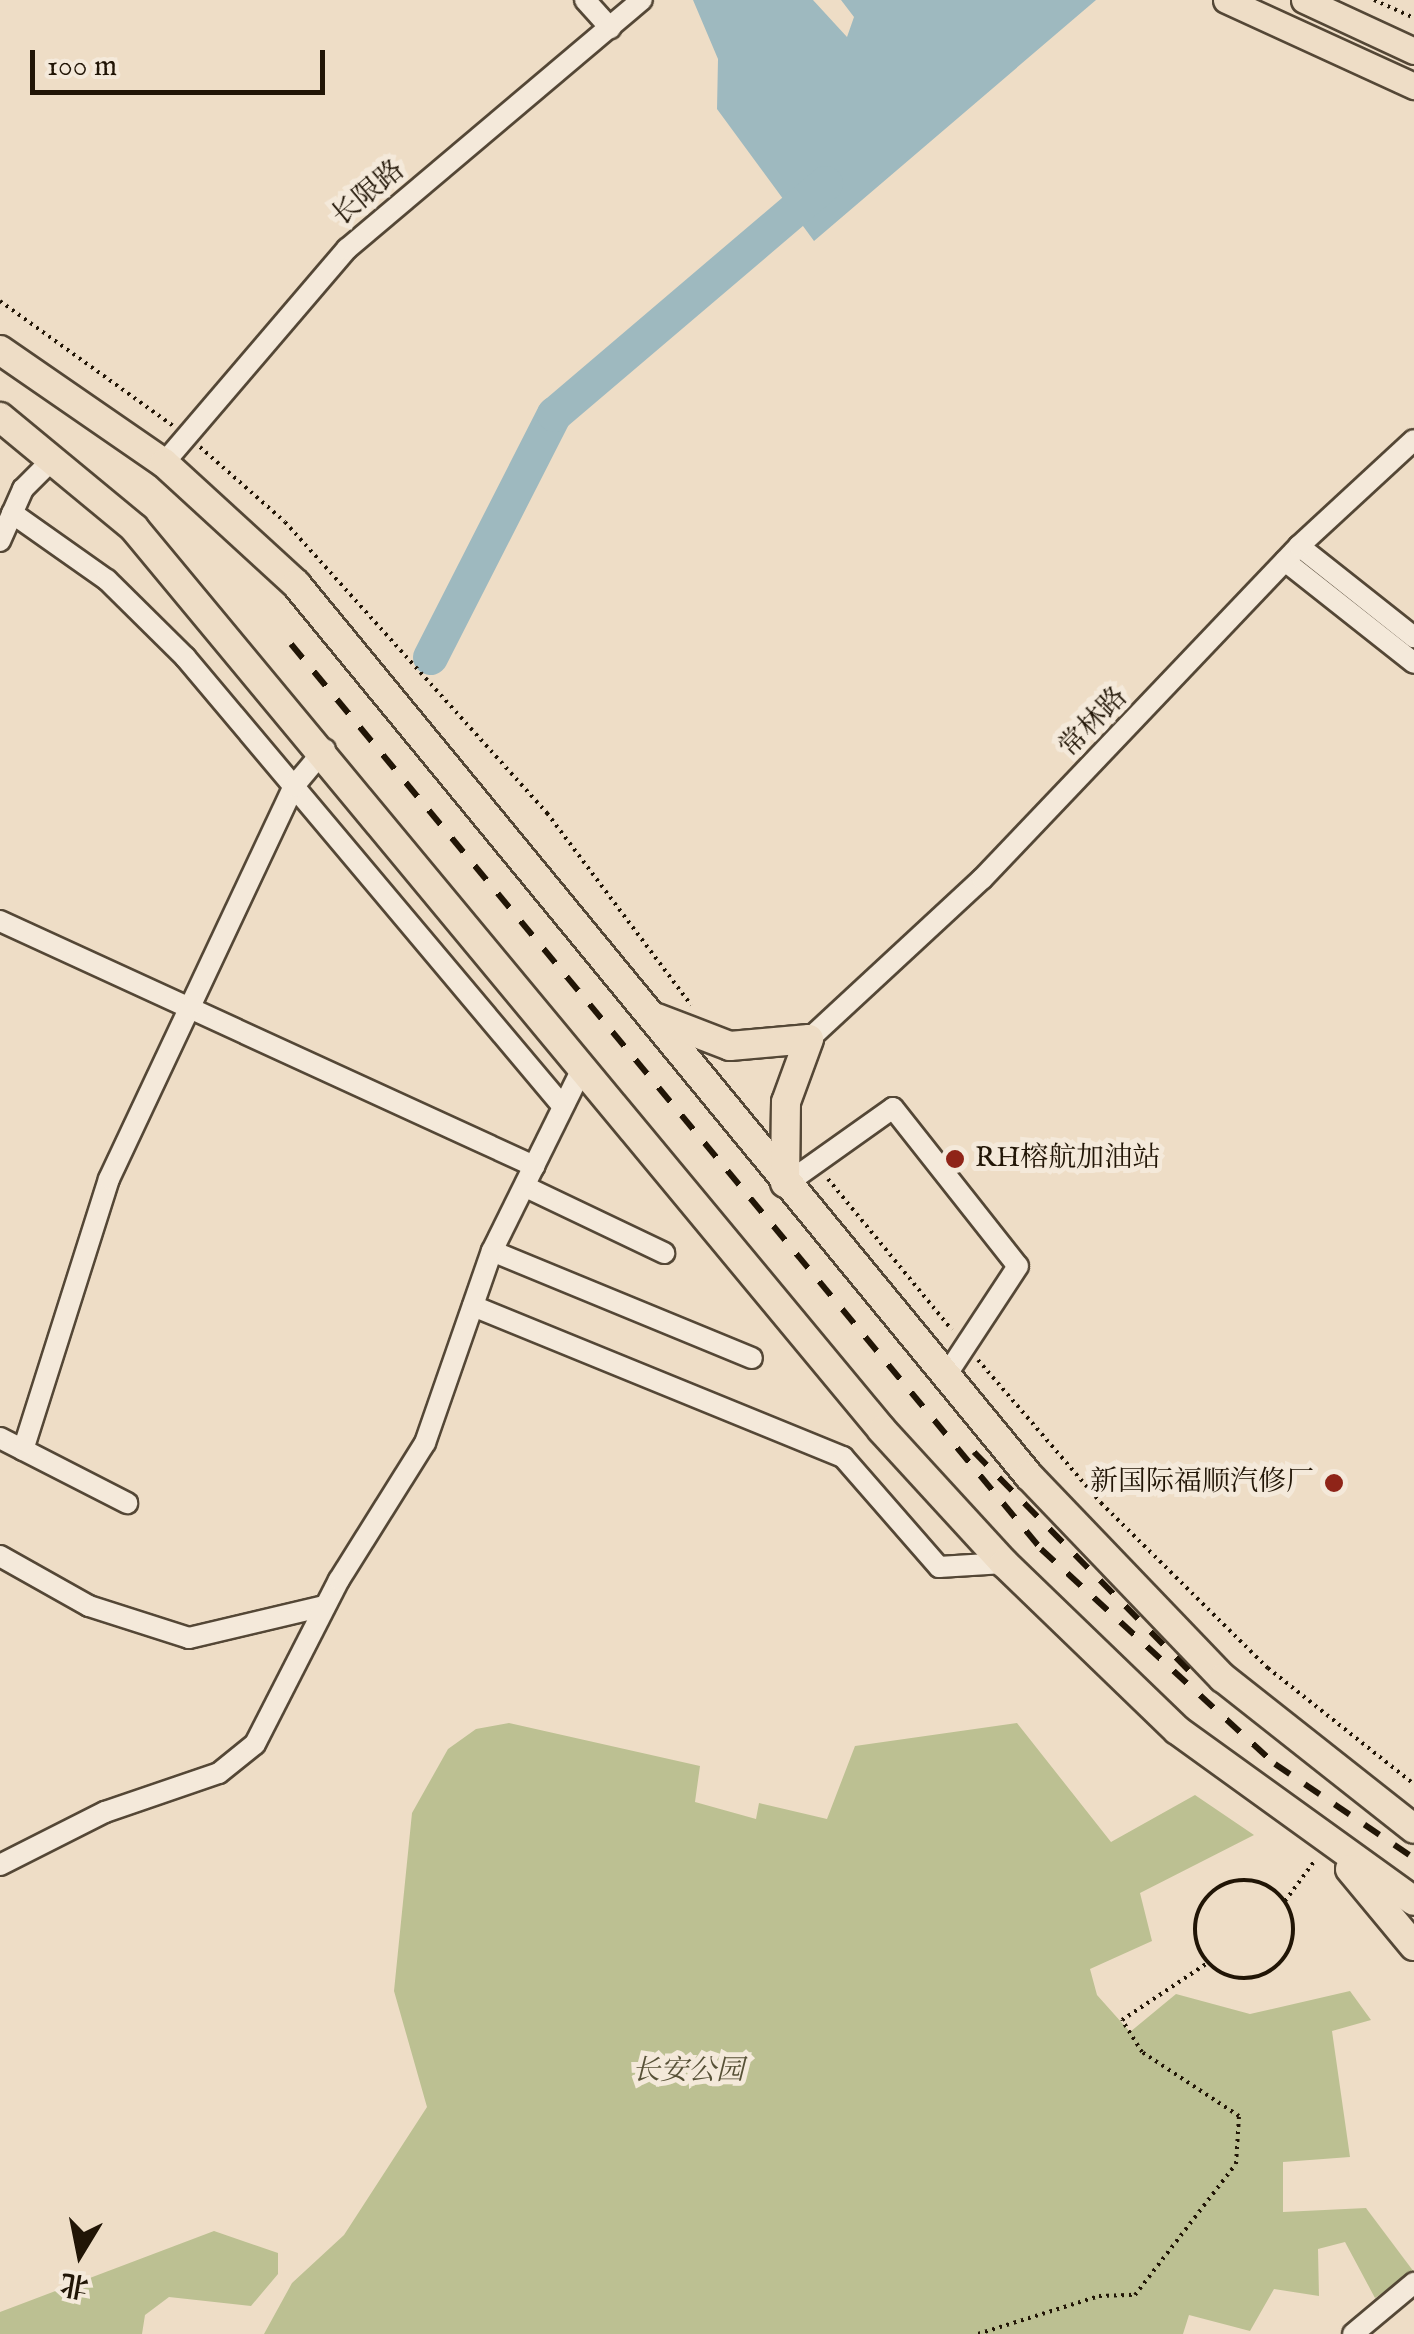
<!DOCTYPE html>
<meta charset="utf-8">
<style>
body{margin:0}
#map{position:relative;width:1414px;height:2334px;overflow:hidden;background:#eeddc6;font-family:"IM FELL English","Noto Serif SC",serif}
div>[style]{position:absolute}
[style*='--x']{left:calc(var(--x)*1px);top:calc(var(--y)*1px);width:calc(var(--w)*1px);rotate:calc(var(--a)*1deg)}
.green>*{inset:0;background:#bcc092}
.water>*{inset:0;background:#9eb9bf}
.river>*{height:35px;margin:-17.5px;padding:0 17.5px;transform-origin:17.5px;border-radius:17.5px;background:#9eb9bf}
.path>*{height:4px;margin-top:-2px;transform-origin:0;background:repeating-linear-gradient(90deg,#211506 0 2.5px,transparent 0 7.5px)}
.path>.ring{margin:-2px;padding:0;box-sizing:content-box;background:none;border:4px solid #211506;border-radius:50%}
.roads{filter:drop-shadow(2px 0 #544736) drop-shadow(-2px 0 #544736) drop-shadow(0 2px #544736) drop-shadow(0 -2px #544736)}
.minor>*{height:20px;margin:-10px;padding:0 10px;transform-origin:10px;border-radius:10px;background:#f4e9da}
.major>*{height:25px;margin:-12.5px;padding:0 12.5px;transform-origin:12.5px;border-radius:12.5px;background:#eeddc6}
.highway>*{height:28px;margin:-14px;padding:0 14px;transform-origin:14px;border-radius:14px;background:#eeddc6}
.rail>*{height:6px;margin-top:-3px;transform-origin:0;background:repeating-linear-gradient(90deg,#211506 0 18px,transparent 0 36px)}
.dots>*{width:28px;height:28px;translate:-50% -50%;box-sizing:border-box;border:5px solid #f4e9da;border-radius:50%}
span{translate:-50% -50%;white-space:nowrap;text-align:center;line-height:1.15;-webkit-text-stroke:10px #f4e9da;paint-order:stroke}
.street-label{font-size:28px;color:#211506}
.poi-label{font-size:28px;color:#211506}
.left{translate:0 -50%;text-align:left}
.right{translate:-100% -50%;text-align:right}
.park-label{font-size:28px;color:#575137;font-style:italic}
.north{position:absolute;left:30px;top:2204px;width:100px;height:100px;-webkit-text-stroke:8px #f4e9da;paint-order:stroke;rotate:190deg;font-size:28px;font-weight:700;line-height:40px;text-align:center;color:#211506}
.north::after{content:'';display:block;margin:auto;width:35px;height:45px;background:#211506;clip-path:polygon(50% 0,100% 100%,50% 72%,0 100%)}
.scale{position:absolute;left:30px;top:50px;width:295px;height:45px;box-sizing:border-box;border:5px solid #211506;border-top:0;padding-left:12px;font-size:30px;line-height:35px;white-space:nowrap;color:#211506;-webkit-text-stroke:8px #f4e9da;paint-order:stroke}
</style>
<div id="map">
<div class="green">
<div style="clip-path:polygon(509px 1723px,700px 1766px,695px 1802px,756px 1819px,759px 1803px,827px 1819px,855px 1746px,1017px 1723px,1111px 1842px,1195px 1795px,1254px 1835px,1140px 1893px,1152px 1941px,1090px 1969px,1097px 1995px,1130px 2032px,1176px 1994px,1250px 2014px,1350px 1991px,1371px 2020px,1332px 2031px,1350px 2157px,1283px 2162px,1283px 2212px,1366px 2208px,1414px 2272px,1375px 2298px,1345px 2242px,1318px 2249px,1319px 2296px,1274px 2289px,1250px 2331px,1189px 2315px,1183px 2334px,264px 2334px,292px 2283px,344px 2235px,427px 2107px,394px 1991px,412px 1813px,448px 1749px,476px 1729px)"></div>
<div style="clip-path:polygon(214px 2231px,278px 2253px,278px 2274px,251px 2306px,169px 2297px,145px 2315px,142px 2334px,0 2334px,0 2312px)"></div>
</div>
<div class="water">
<div style="clip-path:polygon(693px 0,813px 0,847px 37px,854px 17px,841px 0,1096px 0,814px 241px,717px 109px,718px 59px)"></div>
</div>
<div class="river">
<div style="--x:430;--y:657;--w:273;--a:-63"></div>
<div style="--x:554;--y:414;--w:356;--a:-40.4"></div>
</div>
<div class="path">
<div style="--x:1374;--y:0;--w:44;--a:24.2"></div>
<div style="--x:0;--y:301;--w:213;--a:35.8"></div>
<div style="--x:200;--y:447;--w:113;--a:41.4"></div>
<div style="--x:285;--y:522;--w:392;--a:48"></div>
<div style="--x:547;--y:813;--w:240;--a:53.1"></div>
<div style="--x:828;--y:1179;--w:195;--a:50.6"></div>
<div style="--x:978;--y:1360;--w:189;--a:49.3"></div>
<div style="--x:1101;--y:1503;--w:235;--a:44.7"></div>
<div style="--x:1268;--y:1668;--w:186;--a:38.5"></div>
<div class="ring" style="left:1195px;top:1880px;width:94px;height:94px"></div>
<div style="--x:1285;--y:1901;--w:52;--a:-53.6"></div>
<div style="--x:978;--y:2334;--w:127;--a:-17.4"></div>
<div style="--x:1099;--y:2296;--w:36;--a:-2"></div>
<div style="--x:1135;--y:2295;--w:165;--a:-52.4"></div>
<div style="--x:1236;--y:2164;--w:48;--a:-86.4"></div>
<div style="--x:1239;--y:2116;--w:116;--a:-146.6"></div>
<div style="--x:1142;--y:2052;--w:38;--a:-122"></div>
<div style="--x:1122;--y:2020;--w:105;--a:-33.7"></div>
</div>
<div class="roads">
<div class="minor">
<div style="--x:585;--y:0;--w:38;--a:48"></div>
<div style="--x:164;--y:463;--w:282;--a:-49.5"></div>
<div style="--x:347;--y:249;--w:386;--a:-40.2"></div>
<div style="--x:12;--y:513;--w:116;--a:35.2"></div>
<div style="--x:107;--y:580;--w:110;--a:44.6"></div>
<div style="--x:185;--y:657;--w:583;--a:49.94"></div>
<div style="--x:0;--y:541;--w:57;--a:-66.1"></div>
<div style="--x:23;--y:489;--w:44;--a:-45"></div>
<div style="--x:1299;--y:546;--w:147;--a:38.4"></div>
<div style="--x:1285;--y:561;--w:164;--a:38.3"></div>
<div style="--x:0;--y:921;--w:588;--a:24.65"></div>
<div style="--x:809;--y:1039;--w:236;--a:-42.8"></div>
<div style="--x:982;--y:879;--w:460;--a:-46.4"></div>
<div style="--x:1299;--y:546;--w:156;--a:-42.7"></div>
<div style="--x:786;--y:1184;--w:131;--a:-35.4"></div>
<div style="--x:893;--y:1108;--w:201;--a:51.7"></div>
<div style="--x:1018;--y:1266;--w:133;--a:123.3"></div>
<div style="--x:528;--y:1188;--w:151;--a:25.5"></div>
<div style="--x:492;--y:1251;--w:281;--a:22.4"></div>
<div style="--x:473;--y:1306;--w:400;--a:22.2"></div>
<div style="--x:843;--y:1457;--w:146;--a:48.9"></div>
<div style="--x:939;--y:1567;--w:65;--a:-3.5"></div>
<div style="--x:0;--y:1438;--w:143;--a:27.1"></div>
<div style="--x:23;--y:1450;--w:284;--a:-72.4"></div>
<div style="--x:109;--y:1179;--w:434;--a:-64.8"></div>
<div style="--x:294;--y:786;--w:48;--a:-50"></div>
<div style="--x:0;--y:1556;--w:102;--a:29.3"></div>
<div style="--x:89;--y:1606;--w:105;--a:17.7"></div>
<div style="--x:189;--y:1638;--w:139;--a:-13.3"></div>
<div style="--x:0;--y:1865;--w:118;--a:-26.8"></div>
<div style="--x:105;--y:1812;--w:120;--a:-18.9"></div>
<div style="--x:219;--y:1773;--w:46;--a:-38.9"></div>
<div style="--x:255;--y:1744;--w:184;--a:-62.9"></div>
<div style="--x:339;--y:1580;--w:162;--a:-57.9"></div>
<div style="--x:425;--y:1443;--w:203;--a:-70.8"></div>
<div style="--x:492;--y:1251;--w:205;--a:-63.7"></div>
<div style="--x:1353;--y:2334;--w:80;--a:-39.9"></div>
</div>
<div class="major">
<div style="--x:1226;--y:0;--w:207;--a:24.6"></div>
<div style="--x:1304;--y:0;--w:121;--a:24.9"></div>
</div>
<div class="highway">
<div style="--x:0;--y:350;--w:199;--a:34.6"></div>
<div style="--x:164;--y:463;--w:179;--a:42.5"></div>
<div style="--x:296;--y:584;--w:1155;--a:50.59"></div>
<div style="--x:1029;--y:1476;--w:280;--a:46.2"></div>
<div style="--x:1223;--y:1678;--w:243;--a:38.3"></div>
<div style="--x:0;--y:417;--w:174;--a:39.6"></div>
<div style="--x:134;--y:528;--w:1172;--a:50.33"></div>
<div style="--x:882;--y:1430;--w:180;--a:47.5"></div>
<div style="--x:1004;--y:1563;--w:240;--a:44"></div>
<div style="--x:1177;--y:1730;--w:292;--a:35.8"></div>
<div style="--x:657;--y:1018;--w:78;--a:21"></div>
<div style="--x:730;--y:1046;--w:79;--a:-5.1"></div>
<div style="--x:785;--y:1183;--w:81;--a:-89.3"></div>
<div style="--x:786;--y:1102;--w:67;--a:-69.9"></div>
<div style="--x:1350;--y:1869;--w:100;--a:50.3"></div>
</div>
</div>
<div class="rail">
<div style="--x:291;--y:644;--w:1175;--a:50.35"></div>
<div style="--x:1041;--y:1549;--w:318;--a:42.6"></div>
<div style="--x:1275;--y:1764;--w:168;--a:34.1"></div>
<div style="--x:974;--y:1452;--w:315;--a:45.5"></div>
</div>
<div class="dots">
<div style="left:955px;top:1159px;background:#8f2418"></div>
<div style="left:1334px;top:1483px;background:#8f2418"></div>
</div>
<div class="street-label">
<span style="left:369px;top:194px;rotate:-40deg">长限路</span>
<span style="left:1094px;top:723px;rotate:-46deg">常林路</span>
</div>
<div class="poi-label">
<span class="left" style="left:975px;top:1159px">RH榕航加油站</span>
<span class="right" style="left:1314px;top:1483px">新国际福顺汽修厂</span>
</div>
<div class="park-label">
<span style="left:688px;top:2072px">长安公园</span>
</div>
<div class="north">北</div>
<div class="scale">100 m</div>
</div>
